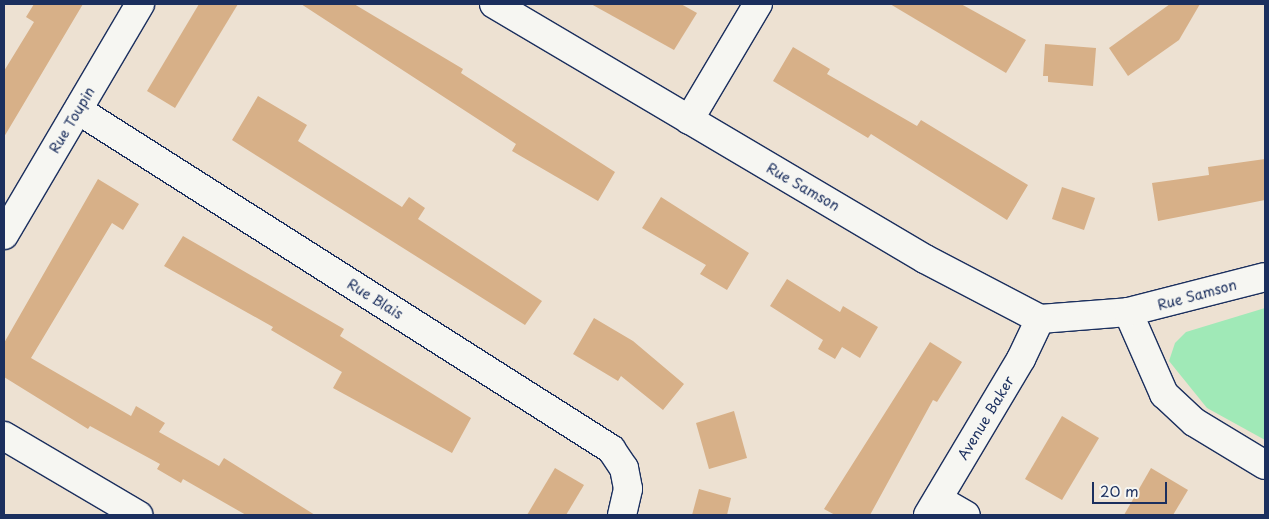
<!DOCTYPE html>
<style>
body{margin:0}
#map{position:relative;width:1269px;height:519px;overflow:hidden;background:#ede1d2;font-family:"Playpen Sans",sans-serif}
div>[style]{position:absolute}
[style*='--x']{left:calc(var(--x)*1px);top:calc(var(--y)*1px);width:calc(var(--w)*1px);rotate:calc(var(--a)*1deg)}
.green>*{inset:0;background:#a0e9b7}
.building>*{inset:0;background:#d7b088}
.roads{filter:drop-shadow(1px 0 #1b2f5e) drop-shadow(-1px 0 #1b2f5e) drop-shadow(0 1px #1b2f5e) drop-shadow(0 -1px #1b2f5e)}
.street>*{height:28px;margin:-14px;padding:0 14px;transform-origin:14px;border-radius:14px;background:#f6f6f2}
.secondary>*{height:28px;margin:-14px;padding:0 14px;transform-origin:14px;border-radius:14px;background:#f6f6f2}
span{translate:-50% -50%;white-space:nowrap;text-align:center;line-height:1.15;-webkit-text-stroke:4px #f6f6f2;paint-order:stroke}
.street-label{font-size:14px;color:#1b2f5e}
.frame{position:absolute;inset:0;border:5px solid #1b2f5e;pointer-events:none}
.scale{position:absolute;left:1092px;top:482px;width:75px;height:22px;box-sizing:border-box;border:2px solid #1b2f5e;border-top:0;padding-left:6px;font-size:15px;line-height:18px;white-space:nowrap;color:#1b2f5e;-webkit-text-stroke:4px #f6f6f2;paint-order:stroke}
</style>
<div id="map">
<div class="green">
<div style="clip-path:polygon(1265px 308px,1265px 440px,1207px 408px,1169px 361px,1175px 343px,1186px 332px)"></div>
</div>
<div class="building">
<div style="clip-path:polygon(34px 4px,83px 4px,4px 137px,4px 71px,34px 22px,26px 17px)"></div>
<div style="clip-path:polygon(199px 4px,238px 4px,175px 108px,147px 91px)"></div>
<div style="clip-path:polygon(301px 4px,354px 4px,463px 69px,461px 73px,615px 172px,598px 201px,512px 151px,516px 144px)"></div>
<div style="clip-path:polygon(591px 4px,681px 4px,697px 13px,674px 50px)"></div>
<div style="clip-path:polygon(890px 4px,961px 4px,1026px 40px,1006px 73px)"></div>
<div style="clip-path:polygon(1170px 4px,1200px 4px,1179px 40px,1128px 76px,1109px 48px)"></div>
<div style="clip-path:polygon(1045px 44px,1096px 48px,1093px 86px,1048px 82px,1048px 76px,1043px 76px)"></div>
<div style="clip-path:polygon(793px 47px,830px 69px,827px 74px,917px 126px,921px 120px,1028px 185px,1007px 220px,871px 134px,868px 138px,773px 81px)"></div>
<div style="clip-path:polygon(258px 96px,307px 125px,298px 141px,402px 207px,409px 197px,425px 208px,418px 219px,542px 301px,525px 325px,232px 140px)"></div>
<div style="clip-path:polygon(1265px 159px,1265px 200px,1158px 221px,1152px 183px,1209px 175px,1208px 167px)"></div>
<div style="clip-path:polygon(98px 179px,139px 204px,123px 230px,112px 223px,31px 358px,131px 416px,136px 406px,165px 423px,159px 432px,219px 466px,224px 458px,315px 515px,246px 515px,183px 479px,181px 483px,157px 469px,160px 464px,90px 426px,88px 429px,4px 377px,4px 343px)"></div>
<div style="clip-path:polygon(1062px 187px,1095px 198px,1084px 230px,1052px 219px)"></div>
<div style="clip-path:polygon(661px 197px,749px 253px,727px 290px,700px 274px,706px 265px,642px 228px)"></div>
<div style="clip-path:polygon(183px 236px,344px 329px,340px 336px,471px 418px,452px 453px,333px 388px,342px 372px,271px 330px,273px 327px,164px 266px)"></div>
<div style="clip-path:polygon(787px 279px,840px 312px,843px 306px,878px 327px,860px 358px,842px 347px,835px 359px,818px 349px,823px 340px,770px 306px)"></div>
<div style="clip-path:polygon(594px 318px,633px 341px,684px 384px,663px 410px,621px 376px,618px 381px,573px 354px)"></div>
<div style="clip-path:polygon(930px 342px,962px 362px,937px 402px,933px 400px,870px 515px,835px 515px,824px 509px)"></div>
<div style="clip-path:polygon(734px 411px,747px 458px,709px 469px,696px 423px)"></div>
<div style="clip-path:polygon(1062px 416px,1099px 438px,1062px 500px,1025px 479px)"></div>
<div style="clip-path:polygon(555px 468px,584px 485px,566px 515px,527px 515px)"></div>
<div style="clip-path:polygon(1151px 468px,1188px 490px,1173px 515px,1124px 515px)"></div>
<div style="clip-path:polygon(699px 489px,731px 498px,727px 515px,692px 515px)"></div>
</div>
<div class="roads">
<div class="street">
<div style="--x:78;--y:110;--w:632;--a:32.46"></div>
<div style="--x:611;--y:449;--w:23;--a:56"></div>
<div style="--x:624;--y:468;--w:21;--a:79"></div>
<div style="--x:628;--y:489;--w:27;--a:103"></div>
<div style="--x:689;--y:120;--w:135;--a:-59.3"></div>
<div style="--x:4;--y:235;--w:268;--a:-59.5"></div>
<div style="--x:1128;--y:312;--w:90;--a:66.3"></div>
<div style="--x:1164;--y:394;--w:41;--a:43"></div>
<div style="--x:1194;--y:422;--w:83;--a:31.2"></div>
<div style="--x:4;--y:436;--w:156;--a:30.5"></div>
<div style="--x:938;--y:499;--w:32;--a:30"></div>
<div style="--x:928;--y:515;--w:182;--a:-59.2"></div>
<div style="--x:1021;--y:359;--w:44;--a:-64.6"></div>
</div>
<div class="secondary">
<div style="--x:494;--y:4;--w:501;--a:30.61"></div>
<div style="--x:925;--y:259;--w:130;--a:27.6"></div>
<div style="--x:1040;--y:319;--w:88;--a:-4.5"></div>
<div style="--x:1128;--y:312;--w:141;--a:-14.3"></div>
</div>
</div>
<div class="street-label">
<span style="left:72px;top:120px;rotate:-59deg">Rue Toupin</span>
<span style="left:803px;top:187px;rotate:30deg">Rue Samson</span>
<span style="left:1197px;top:295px;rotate:-15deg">Rue Samson</span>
<span style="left:375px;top:299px;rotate:32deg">Rue Blais</span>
<span style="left:986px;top:418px;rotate:-59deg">Avenue Baker</span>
</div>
<div class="frame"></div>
<div class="scale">20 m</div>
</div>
